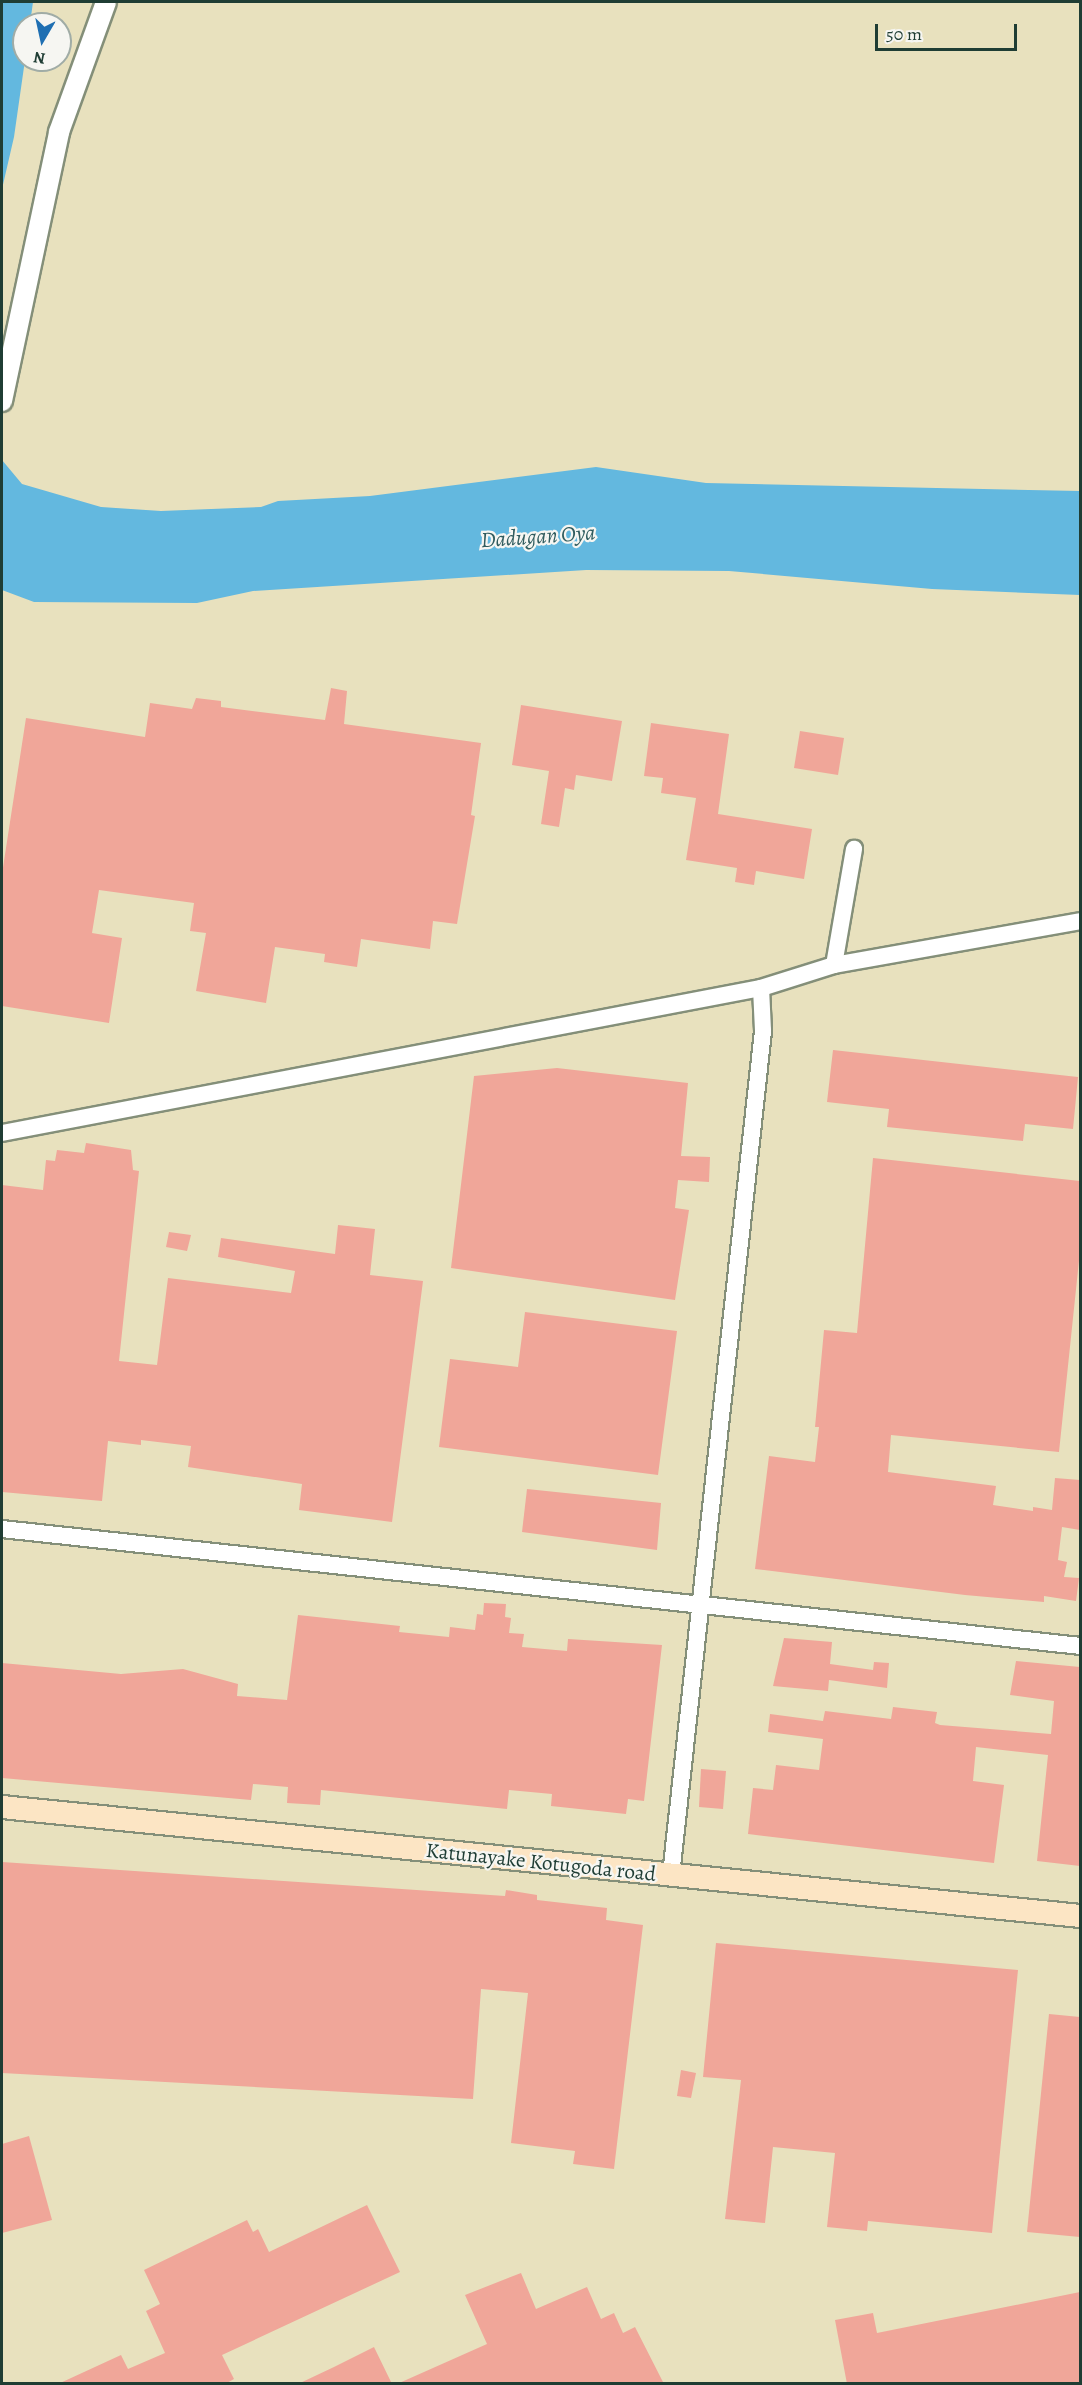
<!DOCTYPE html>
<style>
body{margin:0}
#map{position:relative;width:1082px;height:2385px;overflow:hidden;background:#e8e1be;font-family:Alegreya,serif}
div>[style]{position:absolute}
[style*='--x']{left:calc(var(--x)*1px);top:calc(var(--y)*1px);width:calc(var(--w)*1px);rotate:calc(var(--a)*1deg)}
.water>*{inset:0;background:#63b8df}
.building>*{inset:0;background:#f0a699}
.roads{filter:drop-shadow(2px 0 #848f79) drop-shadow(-2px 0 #848f79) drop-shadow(0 2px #848f79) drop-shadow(0 -2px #848f79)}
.minor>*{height:16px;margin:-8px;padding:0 8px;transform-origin:8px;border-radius:8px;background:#fff}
.tertiary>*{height:20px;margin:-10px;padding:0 10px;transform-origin:10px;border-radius:10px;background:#fff}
.secondary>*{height:22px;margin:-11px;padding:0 11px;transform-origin:11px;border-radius:11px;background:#fce5c4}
span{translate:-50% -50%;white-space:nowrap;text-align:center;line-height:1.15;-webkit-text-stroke:4.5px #f6f6f2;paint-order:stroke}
.street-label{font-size:21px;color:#1f3d34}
.water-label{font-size:22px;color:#305c5f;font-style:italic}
.frame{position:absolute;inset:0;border:3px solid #1f3d34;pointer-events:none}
.north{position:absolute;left:12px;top:12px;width:60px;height:60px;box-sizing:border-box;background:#f6f6f2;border:2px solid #a0aca6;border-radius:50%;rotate:189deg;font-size:16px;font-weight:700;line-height:24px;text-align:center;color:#1f3d34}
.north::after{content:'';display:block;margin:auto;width:21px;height:27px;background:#1f6fb2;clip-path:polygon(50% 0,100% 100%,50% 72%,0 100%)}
.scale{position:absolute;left:875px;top:24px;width:142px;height:27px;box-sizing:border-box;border:3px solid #1f3d34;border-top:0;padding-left:8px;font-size:18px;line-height:21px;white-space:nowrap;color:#1f3d34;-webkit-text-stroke:4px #f6f6f2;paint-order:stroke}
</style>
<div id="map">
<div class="water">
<div style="clip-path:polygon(2px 2px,33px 2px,30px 24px,24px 24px,25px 60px,14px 137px,2px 189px)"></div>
<div style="clip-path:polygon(2px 460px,22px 484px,101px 507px,161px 511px,261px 507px,278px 501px,370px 496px,596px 467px,706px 483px,1080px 491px,1080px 595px,932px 589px,729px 571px,586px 570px,253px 591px,197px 603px,34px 602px,2px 590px)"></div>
</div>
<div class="building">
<div style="clip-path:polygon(331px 688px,347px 691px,344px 724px,481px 743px,471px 815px,475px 816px,457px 924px,433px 921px,430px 949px,361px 939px,357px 967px,324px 962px,325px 954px,275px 947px,266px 1003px,196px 991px,206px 933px,190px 931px,194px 903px,99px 890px,92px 933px,122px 938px,109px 1023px,2px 1006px,2px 874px,26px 718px,145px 737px,150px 703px,192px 709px,196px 698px,221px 701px,221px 707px,325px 720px)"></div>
<div style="clip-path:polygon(521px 705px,622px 721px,612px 781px,576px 775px,574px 790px,565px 788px,559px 827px,541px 824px,549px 771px,512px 765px)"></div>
<div style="clip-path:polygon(651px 723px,729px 734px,718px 814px,812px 829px,804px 879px,756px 871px,754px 885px,735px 882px,737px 868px,686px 860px,696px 798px,661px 793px,663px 778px,644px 776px)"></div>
<div style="clip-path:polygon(800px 731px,844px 738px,838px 775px,794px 768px)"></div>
<div style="clip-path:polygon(833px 1050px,1078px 1077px,1073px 1129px,1025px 1124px,1023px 1141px,887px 1127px,889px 1109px,827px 1102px)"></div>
<div style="clip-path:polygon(557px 1068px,688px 1083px,681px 1156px,710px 1157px,709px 1182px,678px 1180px,675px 1208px,689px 1210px,675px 1300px,451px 1268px,474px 1076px)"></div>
<div style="clip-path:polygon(86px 1143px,131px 1150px,133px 1170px,139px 1171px,119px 1361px,157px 1365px,168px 1278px,291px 1293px,295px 1271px,218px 1257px,221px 1238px,335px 1254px,338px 1225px,375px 1229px,370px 1275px,423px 1281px,392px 1522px,299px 1510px,302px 1484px,188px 1467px,191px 1446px,141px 1440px,141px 1445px,108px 1441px,102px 1501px,2px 1492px,2px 1185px,43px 1190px,46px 1160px,55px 1161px,57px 1150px,84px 1153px)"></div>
<div style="clip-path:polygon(873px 1158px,1080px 1181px,1080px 1251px,1059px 1452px,891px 1435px,888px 1472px,996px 1486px,993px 1505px,1033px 1511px,1033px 1507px,1052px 1510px,1055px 1478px,1080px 1480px,1080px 1530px,1062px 1527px,1058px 1560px,1067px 1562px,1064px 1577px,1079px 1578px,1076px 1601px,1044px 1596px,1044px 1602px,965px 1595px,755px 1569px,769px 1456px,815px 1462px,819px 1427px,815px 1427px,824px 1330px,857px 1333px)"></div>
<div style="clip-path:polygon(169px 1232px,191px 1235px,187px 1251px,166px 1247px)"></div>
<div style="clip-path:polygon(525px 1312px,677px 1331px,658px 1475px,439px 1447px,450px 1359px,518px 1367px)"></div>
<div style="clip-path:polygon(527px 1489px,661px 1503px,657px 1550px,522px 1532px)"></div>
<div style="clip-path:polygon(484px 1603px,506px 1604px,505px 1617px,511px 1618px,509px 1633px,524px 1634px,522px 1647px,567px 1651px,568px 1639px,662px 1645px,644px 1801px,628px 1799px,626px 1814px,551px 1806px,552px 1794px,509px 1790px,507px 1809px,321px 1790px,320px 1805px,287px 1803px,288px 1787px,253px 1784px,251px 1800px,2px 1778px,2px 1663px,121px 1674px,183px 1669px,238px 1684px,237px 1696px,287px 1700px,298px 1615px,400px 1626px,399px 1632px,449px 1637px,450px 1627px,475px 1630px,477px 1614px,483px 1615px)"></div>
<div style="clip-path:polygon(784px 1638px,832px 1642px,830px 1664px,873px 1670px,874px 1662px,889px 1663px,887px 1688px,829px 1680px,828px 1691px,773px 1686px)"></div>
<div style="clip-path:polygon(1016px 1661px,1080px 1667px,1080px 1866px,1037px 1861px,1048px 1755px,976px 1747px,973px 1781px,1004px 1785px,994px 1863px,748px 1834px,753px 1788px,773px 1790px,776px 1765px,819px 1770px,823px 1739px,768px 1732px,770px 1714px,823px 1721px,825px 1711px,891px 1719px,893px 1707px,937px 1712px,935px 1723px,940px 1725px,1051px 1734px,1054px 1701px,1010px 1695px)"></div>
<div style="clip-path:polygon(701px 1769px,726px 1771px,723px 1809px,699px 1807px)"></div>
<div style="clip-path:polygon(2px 1862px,505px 1896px,506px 1890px,537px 1895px,537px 1900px,607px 1908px,606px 1920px,643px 1925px,614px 2169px,573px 2164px,575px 2151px,511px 2143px,528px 1993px,481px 1989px,473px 2099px,2px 2073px)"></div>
<div style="clip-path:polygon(716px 1943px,1018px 1970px,992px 2233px,868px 2221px,867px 2231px,827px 2227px,835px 2153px,773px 2147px,765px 2223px,725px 2219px,741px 2080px,703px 2077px)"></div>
<div style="clip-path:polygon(1049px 2014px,1080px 2017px,1080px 2237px,1027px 2232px)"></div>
<div style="clip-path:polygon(681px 2070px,696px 2073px,691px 2098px,677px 2096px)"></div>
<div style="clip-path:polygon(29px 2136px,52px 2220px,2px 2233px,2px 2144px)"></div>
<div style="clip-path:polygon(367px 2205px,400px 2272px,222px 2355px,234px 2379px,225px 2384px,58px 2384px,121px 2355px,128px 2369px,165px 2353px,146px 2311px,160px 2304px,144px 2270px,247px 2220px,253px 2232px,258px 2229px,269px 2252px)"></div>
<div style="clip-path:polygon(521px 2273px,536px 2309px,587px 2287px,601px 2319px,614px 2313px,623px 2333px,635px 2327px,664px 2384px,397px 2384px,487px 2344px,465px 2295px)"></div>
<div style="clip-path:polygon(1080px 2292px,1080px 2384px,847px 2384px,835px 2320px,873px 2313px,877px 2333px)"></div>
<div style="clip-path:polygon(374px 2347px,392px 2384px,298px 2384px,334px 2367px)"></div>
</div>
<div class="roads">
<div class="minor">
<div style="--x:834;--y:965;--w:118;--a:-80.2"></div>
<div style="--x:761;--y:988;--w:77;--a:-17.5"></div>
<div style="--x:834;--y:965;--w:250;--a:-10.1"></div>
<div style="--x:2;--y:1133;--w:773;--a:-10.82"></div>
<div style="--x:761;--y:988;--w:43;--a:87.3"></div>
<div style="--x:763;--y:1031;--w:849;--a:96.22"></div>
<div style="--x:2;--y:1529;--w:1084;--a:6.19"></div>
</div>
<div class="tertiary">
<div style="--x:2;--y:401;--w:275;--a:-78"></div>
<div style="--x:59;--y:132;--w:138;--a:-70.1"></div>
</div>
<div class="secondary">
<div style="--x:2;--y:1807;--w:1083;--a:5.77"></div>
</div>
</div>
<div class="street-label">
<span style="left:541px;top:1862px;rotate:6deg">Katunayake Kotugoda road</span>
</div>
<div class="water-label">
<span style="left:538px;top:537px;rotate:-4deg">Dadugan Oya</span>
</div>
<div class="frame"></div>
<div class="north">N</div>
<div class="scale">50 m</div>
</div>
